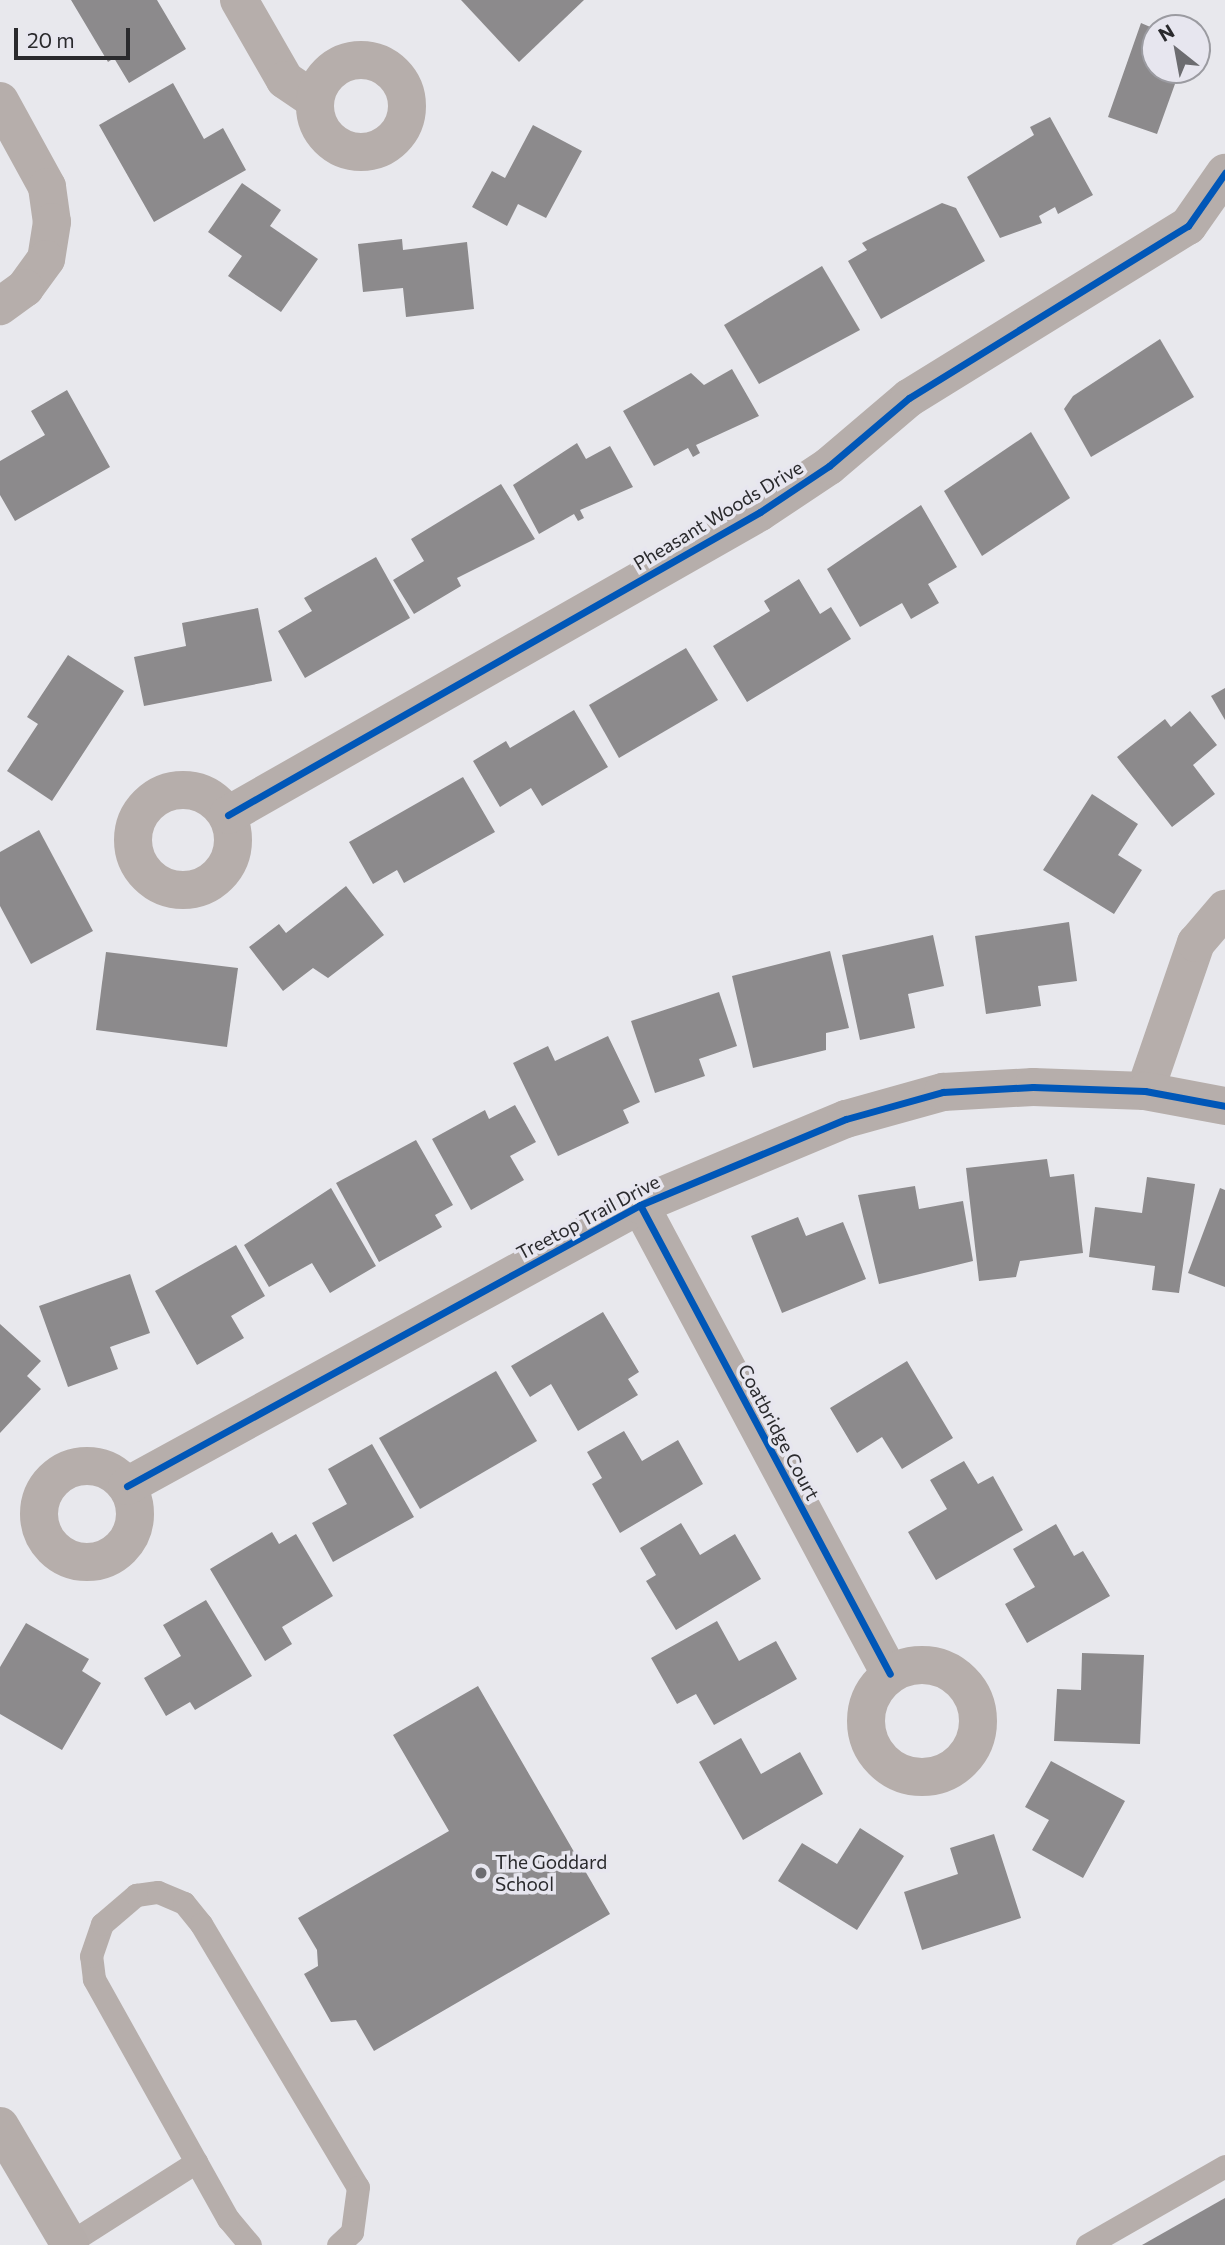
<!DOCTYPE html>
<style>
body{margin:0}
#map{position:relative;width:1225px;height:2245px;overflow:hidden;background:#e8e8ed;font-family:Commissioner,sans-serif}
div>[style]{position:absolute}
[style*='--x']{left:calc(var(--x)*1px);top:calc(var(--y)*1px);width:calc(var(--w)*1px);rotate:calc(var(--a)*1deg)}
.building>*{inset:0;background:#8c8a8c}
.lane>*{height:23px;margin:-11.5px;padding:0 11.5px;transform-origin:11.5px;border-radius:11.5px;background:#b6aeab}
.street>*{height:38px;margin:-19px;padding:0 19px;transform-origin:19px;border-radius:19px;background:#b6aeab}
.street>.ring{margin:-19px;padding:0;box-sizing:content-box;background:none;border:38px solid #b6aeab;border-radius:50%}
.secondary>*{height:38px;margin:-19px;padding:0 19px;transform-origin:19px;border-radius:19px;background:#b5adaa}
.cycleway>*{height:7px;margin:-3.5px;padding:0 3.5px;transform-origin:3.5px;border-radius:3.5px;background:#0057b8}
.dots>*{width:19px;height:19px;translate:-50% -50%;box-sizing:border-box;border:4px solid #e7e6ef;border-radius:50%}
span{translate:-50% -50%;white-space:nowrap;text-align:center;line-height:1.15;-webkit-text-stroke:7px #e7e6ef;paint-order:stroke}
.street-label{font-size:19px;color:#2a2a2d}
.poi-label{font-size:19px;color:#2a2a2d}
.left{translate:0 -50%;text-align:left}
.north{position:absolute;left:1141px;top:14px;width:70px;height:70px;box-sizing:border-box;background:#e7e6ef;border:2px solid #9b9ba1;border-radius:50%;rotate:329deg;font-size:19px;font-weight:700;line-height:28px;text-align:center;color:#2a2a2d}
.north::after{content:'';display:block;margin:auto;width:24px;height:32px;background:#6c6c70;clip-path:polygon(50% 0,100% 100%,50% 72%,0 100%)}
.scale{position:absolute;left:14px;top:28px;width:116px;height:32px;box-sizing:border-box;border:4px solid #2a2a2d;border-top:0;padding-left:9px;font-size:21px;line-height:24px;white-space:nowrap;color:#2a2a2d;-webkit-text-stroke:5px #e7e6ef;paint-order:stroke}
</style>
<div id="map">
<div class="building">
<div style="clip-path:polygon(71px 0,157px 0,186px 49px,129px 83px,114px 58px,108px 62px)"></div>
<div style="clip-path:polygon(461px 0,584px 0,519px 62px)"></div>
<div style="clip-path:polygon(1141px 23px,1155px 29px,1155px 70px,1180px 70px,1157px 134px,1108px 117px)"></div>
<div style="clip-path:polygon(173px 83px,204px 139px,223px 128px,246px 170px,154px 222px,99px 125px)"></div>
<div style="clip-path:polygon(1050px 117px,1093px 195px,1058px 214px,1055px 207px,1039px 216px,1042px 223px,1000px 238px,967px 177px,1034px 135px,1030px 127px)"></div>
<div style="clip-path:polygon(533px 125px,582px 151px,546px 218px,518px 204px,507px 226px,472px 207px,492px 171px,505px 178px)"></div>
<div style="clip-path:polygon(242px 183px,281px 210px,270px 226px,318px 259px,281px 312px,228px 276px,242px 256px,208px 232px)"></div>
<div style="clip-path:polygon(942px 203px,956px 208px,985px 261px,881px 319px,848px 261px,867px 250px,862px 243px)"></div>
<div style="clip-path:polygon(402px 239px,403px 250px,467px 242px,474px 309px,406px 317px,403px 288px,363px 292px,358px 244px)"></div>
<div style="clip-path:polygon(822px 266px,860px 330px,759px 384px,724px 325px)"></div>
<div style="clip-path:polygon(1160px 339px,1194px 397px,1091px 457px,1064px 409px,1073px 396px)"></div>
<div style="clip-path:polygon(732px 369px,759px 416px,696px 445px,700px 453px,693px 457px,688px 448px,654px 466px,623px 411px,691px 373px,704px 385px)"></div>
<div style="clip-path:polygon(67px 390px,110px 467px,15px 521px,0 495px,0 461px,45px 435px,31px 411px)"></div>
<div style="clip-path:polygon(1031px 432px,1070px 498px,982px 556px,944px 491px)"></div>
<div style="clip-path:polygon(577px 443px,586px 459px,610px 446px,633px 487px,580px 510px,584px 518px,578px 521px,574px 514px,539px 534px,513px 485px)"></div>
<div style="clip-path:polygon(501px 484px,535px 539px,457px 578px,461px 586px,414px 614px,393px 580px,424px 561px,411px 539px)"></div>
<div style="clip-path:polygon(921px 505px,957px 567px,928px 584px,939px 603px,911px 619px,902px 603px,860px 627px,827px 569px)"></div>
<div style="clip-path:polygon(376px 557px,410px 618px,305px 678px,278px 631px,312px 611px,304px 598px)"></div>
<div style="clip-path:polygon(799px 579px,820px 614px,831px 607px,851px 639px,747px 702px,713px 646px,770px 611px,764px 601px)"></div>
<div style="clip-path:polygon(258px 608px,272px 681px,144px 706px,134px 657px,186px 646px,182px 623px)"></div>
<div style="clip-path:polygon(686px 648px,718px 700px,619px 758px,589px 705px)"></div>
<div style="clip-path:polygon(68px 655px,124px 691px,52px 801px,7px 771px,38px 724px,27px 717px)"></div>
<div style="clip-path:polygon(1225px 688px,1225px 720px,1211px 696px)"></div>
<div style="clip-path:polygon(574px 710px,608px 767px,542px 806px,531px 788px,500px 807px,473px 761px,506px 741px,510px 748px)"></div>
<div style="clip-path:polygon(1190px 711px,1217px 745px,1193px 765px,1215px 794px,1172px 827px,1117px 757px,1165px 719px,1171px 727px)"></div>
<div style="clip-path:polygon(463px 777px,495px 832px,404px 883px,397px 870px,373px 884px,349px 842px)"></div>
<div style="clip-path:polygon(1092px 794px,1138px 824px,1118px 855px,1142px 870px,1114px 914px,1043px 870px)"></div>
<div style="clip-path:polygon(39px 830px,93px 931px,31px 964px,0 906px,0 852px)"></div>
<div style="clip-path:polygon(346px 886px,384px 935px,328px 978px,313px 968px,283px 991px,249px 947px,279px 924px,286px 933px)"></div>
<div style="clip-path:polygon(1069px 922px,1077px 981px,1038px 986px,1041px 1006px,986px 1014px,975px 936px)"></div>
<div style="clip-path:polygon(933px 935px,944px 986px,908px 994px,915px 1028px,860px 1040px,842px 955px)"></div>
<div style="clip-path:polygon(830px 951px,849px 1028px,826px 1033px,826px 1050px,753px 1068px,732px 976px)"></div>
<div style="clip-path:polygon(106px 952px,238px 968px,227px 1047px,96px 1030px)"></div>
<div style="clip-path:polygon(719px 992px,737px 1046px,699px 1059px,705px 1076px,655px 1093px,631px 1021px)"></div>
<div style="clip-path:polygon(608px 1036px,640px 1102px,623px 1110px,629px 1123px,558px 1156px,513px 1063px,548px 1046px,555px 1061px)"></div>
<div style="clip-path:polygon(515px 1105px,536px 1142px,510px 1156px,524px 1180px,471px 1210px,432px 1139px,485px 1110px,489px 1119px)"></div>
<div style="clip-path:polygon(416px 1140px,453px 1205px,435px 1215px,442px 1227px,379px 1262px,336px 1183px)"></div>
<div style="clip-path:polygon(1047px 1159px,1050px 1177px,1074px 1174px,1083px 1253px,1020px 1261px,1016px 1277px,979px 1281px,966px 1168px)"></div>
<div style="clip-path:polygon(1147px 1177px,1195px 1184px,1179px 1293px,1152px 1290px,1155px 1266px,1089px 1257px,1095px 1207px,1142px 1213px)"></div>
<div style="clip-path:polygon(915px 1186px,919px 1209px,963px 1201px,973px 1261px,879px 1284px,858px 1195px)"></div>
<div style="clip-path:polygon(331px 1188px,376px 1266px,330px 1293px,312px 1263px,269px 1287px,244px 1245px)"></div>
<div style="clip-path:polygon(1220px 1188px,1225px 1190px,1225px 1287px,1188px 1273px)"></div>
<div style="clip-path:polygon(798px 1217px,806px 1236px,843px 1222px,866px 1279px,782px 1313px,751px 1236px)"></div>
<div style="clip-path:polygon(236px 1245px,265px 1296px,231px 1316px,244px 1338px,197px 1365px,155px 1291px)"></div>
<div style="clip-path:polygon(130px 1274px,150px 1333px,110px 1347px,118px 1369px,68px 1387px,39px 1306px)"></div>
<div style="clip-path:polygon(603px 1312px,639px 1372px,628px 1379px,638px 1395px,578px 1431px,551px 1384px,530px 1397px,511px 1366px)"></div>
<div style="clip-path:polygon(0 1324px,41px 1361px,27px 1376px,41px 1389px,0 1433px)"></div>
<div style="clip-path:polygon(907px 1361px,953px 1438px,902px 1469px,882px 1437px,857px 1453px,830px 1408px)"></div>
<div style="clip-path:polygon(496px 1371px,537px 1441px,420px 1509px,379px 1438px)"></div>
<div style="clip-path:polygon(624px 1431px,642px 1461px,678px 1440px,703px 1484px,620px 1533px,592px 1484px,602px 1478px,587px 1452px)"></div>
<div style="clip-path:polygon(372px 1444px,414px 1517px,333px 1562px,312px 1523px,347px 1504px,328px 1469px)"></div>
<div style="clip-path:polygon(964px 1461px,978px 1484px,993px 1476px,1023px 1530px,936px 1580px,908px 1532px,947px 1509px,930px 1480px)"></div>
<div style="clip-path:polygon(681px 1523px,700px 1555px,735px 1534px,761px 1579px,676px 1630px,646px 1581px,656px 1575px,640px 1548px)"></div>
<div style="clip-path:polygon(1056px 1524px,1074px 1556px,1083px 1551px,1110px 1596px,1027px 1643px,1005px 1604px,1035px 1587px,1013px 1549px)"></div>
<div style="clip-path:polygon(272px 1532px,279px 1544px,296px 1534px,333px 1596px,282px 1627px,292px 1644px,265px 1661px,210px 1569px)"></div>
<div style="clip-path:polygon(206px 1600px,252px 1676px,195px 1710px,190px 1702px,166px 1716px,144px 1678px,181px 1656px,163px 1625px)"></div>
<div style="clip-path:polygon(717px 1621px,739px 1661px,776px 1641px,797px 1679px,714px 1725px,696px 1694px,677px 1704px,651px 1658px)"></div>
<div style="clip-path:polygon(26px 1623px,89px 1659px,82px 1671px,101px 1683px,62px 1750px,0 1714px,0 1667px)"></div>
<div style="clip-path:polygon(1082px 1653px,1144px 1655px,1140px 1744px,1054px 1741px,1057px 1689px,1081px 1690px)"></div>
<div style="clip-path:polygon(478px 1686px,610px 1914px,374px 2051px,356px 2020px,331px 2022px,304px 1974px,318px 1966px,317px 1950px,298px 1918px,449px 1831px,393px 1735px)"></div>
<div style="clip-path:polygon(741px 1738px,761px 1774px,800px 1752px,823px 1794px,743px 1840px,699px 1762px)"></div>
<div style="clip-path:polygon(1051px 1761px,1125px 1801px,1083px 1878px,1032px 1850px,1049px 1820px,1025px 1807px)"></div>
<div style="clip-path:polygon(860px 1828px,904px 1856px,857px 1930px,778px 1881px,802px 1843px,837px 1864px)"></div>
<div style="clip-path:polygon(994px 1834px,1021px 1918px,922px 1950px,904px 1892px,958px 1874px,950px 1848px)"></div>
<div style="clip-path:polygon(1225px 2198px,1225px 2245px,1142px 2245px)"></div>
</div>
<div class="lane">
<div style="--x:69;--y:2243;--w:151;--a:-32.5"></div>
<div style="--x:250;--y:2245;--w:34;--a:-130"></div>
<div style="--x:228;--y:2219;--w:275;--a:-119.2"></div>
<div style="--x:94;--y:1979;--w:23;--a:-97"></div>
<div style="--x:91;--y:1956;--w:34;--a:-71"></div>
<div style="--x:102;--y:1924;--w:45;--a:-40.5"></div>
<div style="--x:136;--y:1895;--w:22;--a:-8"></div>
<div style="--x:158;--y:1892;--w:28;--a:23"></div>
<div style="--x:184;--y:1903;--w:27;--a:51"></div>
<div style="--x:201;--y:1924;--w:306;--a:59.2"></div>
<div style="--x:358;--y:2187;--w:45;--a:97.6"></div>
<div style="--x:352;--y:2232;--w:19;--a:137"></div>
<div style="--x:1087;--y:2245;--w:159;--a:-29.8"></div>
</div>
<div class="street">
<div style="--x:239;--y:0;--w:92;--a:60.1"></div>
<div style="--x:285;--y:80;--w:36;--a:34"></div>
<div class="ring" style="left:315px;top:60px;width:54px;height:54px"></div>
<div style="--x:0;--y:101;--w:98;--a:61.3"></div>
<div style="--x:47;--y:187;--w:35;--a:82"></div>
<div style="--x:52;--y:222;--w:37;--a:99"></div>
<div style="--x:46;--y:259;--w:36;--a:126"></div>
<div style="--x:25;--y:288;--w:31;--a:144"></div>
<div class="ring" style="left:133px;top:790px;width:62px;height:62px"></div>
<div style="--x:228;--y:815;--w:612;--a:-29.66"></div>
<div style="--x:760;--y:512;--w:83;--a:-33.7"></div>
<div style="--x:829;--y:466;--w:105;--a:-40.4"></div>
<div style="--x:909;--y:398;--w:328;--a:-31.7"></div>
<div style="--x:1188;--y:226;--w:65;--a:-55.1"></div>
<div style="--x:1145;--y:1091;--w:157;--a:-71"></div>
<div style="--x:1196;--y:943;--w:45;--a:-49.5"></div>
<div style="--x:640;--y:1205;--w:531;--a:61.94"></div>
<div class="ring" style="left:39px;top:1466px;width:58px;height:58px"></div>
<div style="--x:127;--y:1486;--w:585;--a:-28.71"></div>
<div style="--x:640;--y:1205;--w:223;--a:-22.7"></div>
<div style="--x:846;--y:1119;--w:101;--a:-15.6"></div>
<div style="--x:943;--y:1092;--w:90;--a:-3.2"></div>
<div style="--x:1033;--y:1087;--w:112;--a:2"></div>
<div style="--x:1145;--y:1091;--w:81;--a:10.6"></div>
<div class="ring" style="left:866px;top:1665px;width:74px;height:74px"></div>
</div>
<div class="secondary">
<div style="--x:0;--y:2126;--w:138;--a:59.5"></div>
</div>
<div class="cycleway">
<div style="--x:228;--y:815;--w:612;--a:-29.66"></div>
<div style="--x:760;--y:512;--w:83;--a:-33.7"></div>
<div style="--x:829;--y:466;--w:105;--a:-40.4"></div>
<div style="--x:909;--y:398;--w:328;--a:-31.7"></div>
<div style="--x:1188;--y:226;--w:65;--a:-55.1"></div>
<div style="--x:640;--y:1205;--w:531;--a:61.94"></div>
<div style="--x:127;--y:1486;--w:585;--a:-28.71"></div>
<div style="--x:640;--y:1205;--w:223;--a:-22.7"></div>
<div style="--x:846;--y:1119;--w:101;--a:-15.6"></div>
<div style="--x:943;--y:1092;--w:90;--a:-3.2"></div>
<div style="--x:1033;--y:1087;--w:112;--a:2"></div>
<div style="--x:1145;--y:1091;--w:81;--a:10.6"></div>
</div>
<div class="dots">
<div style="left:481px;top:1873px;background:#6c6c70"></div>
</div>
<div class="street-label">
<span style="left:718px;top:515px;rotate:-31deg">Pheasant Woods Drive</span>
<span style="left:588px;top:1217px;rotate:-28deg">Treetop Trail Drive</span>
<span style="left:779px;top:1432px;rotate:62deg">Coatbridge Court</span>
</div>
<div class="poi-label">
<span class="left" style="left:495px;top:1873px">The Goddard<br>School</span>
</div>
<div class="north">N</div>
<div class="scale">20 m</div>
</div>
